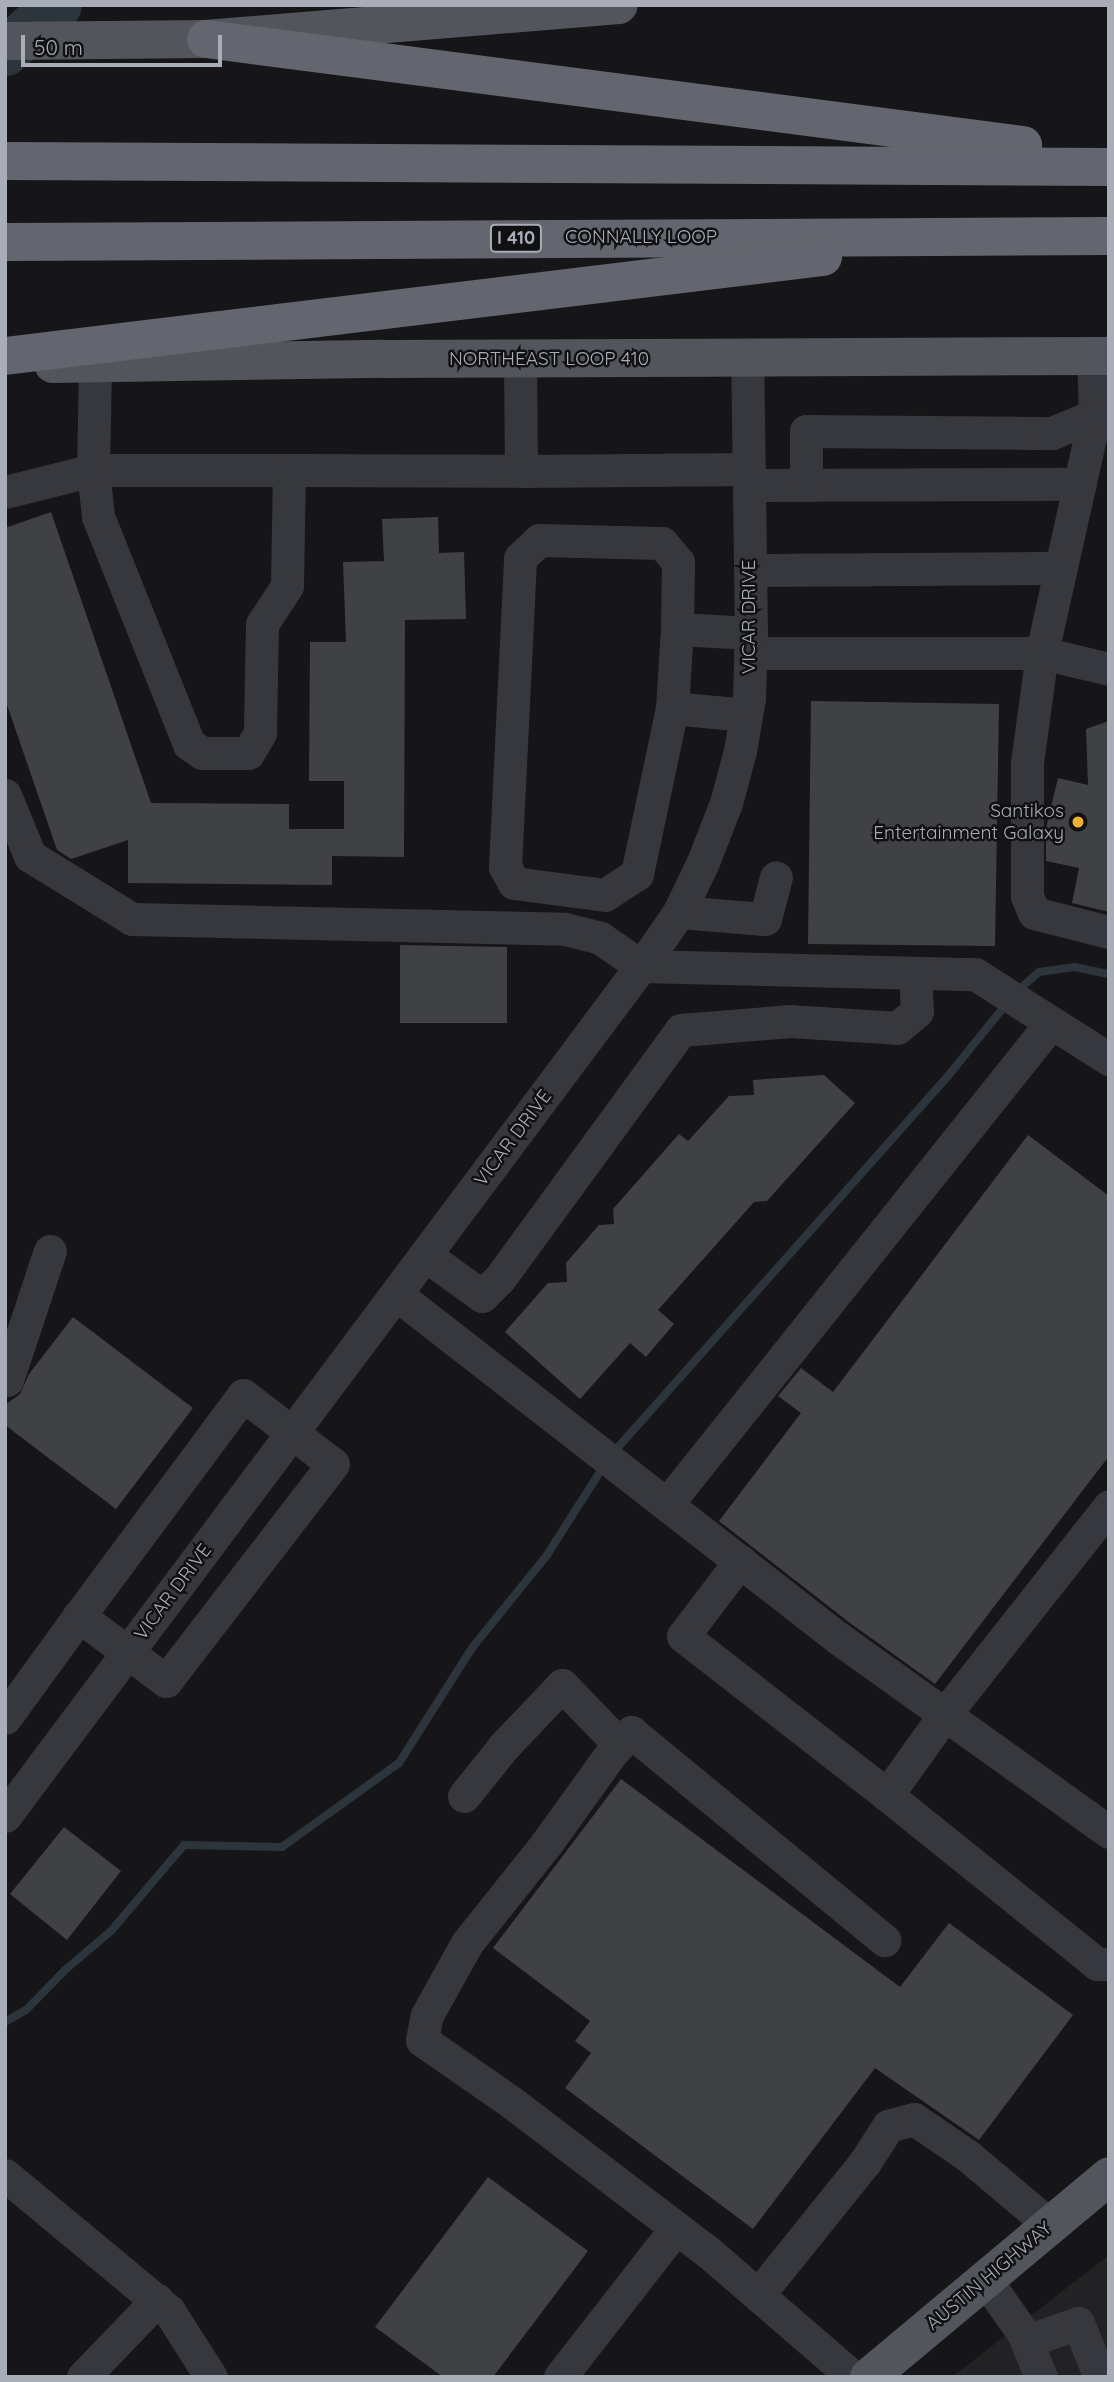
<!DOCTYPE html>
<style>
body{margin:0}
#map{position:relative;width:1114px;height:2382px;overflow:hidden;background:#161618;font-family:Quicksand,sans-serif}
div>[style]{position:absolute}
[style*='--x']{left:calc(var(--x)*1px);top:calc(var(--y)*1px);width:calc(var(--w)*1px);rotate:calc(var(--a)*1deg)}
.built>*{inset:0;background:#222225}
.stream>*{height:8px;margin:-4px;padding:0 4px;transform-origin:4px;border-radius:4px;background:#2c353c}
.river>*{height:49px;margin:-24.5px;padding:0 24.5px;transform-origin:24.5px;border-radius:24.5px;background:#2c353c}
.building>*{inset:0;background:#404145}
.minor>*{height:33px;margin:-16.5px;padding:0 16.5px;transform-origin:16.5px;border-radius:16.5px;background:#37383d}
.major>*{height:38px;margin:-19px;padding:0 19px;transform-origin:19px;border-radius:19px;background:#53555c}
.highway>*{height:38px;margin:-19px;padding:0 19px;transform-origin:19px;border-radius:19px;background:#63666e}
.dots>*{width:19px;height:19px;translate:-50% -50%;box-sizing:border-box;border:4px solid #111113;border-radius:50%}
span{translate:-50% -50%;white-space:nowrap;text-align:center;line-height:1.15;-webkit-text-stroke:5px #111113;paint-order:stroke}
.shield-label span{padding:2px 5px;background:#111113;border:2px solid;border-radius:5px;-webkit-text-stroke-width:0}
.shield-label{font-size:18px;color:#a8adb8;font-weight:700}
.street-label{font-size:19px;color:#a8adb8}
.poi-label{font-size:19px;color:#a8adb8}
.right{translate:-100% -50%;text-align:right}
.frame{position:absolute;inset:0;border:7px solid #a8adb8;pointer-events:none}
.scale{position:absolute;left:21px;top:35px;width:201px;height:32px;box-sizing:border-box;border:4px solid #a8adb8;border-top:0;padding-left:9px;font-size:21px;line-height:24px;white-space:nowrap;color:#a8adb8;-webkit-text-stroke:5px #111113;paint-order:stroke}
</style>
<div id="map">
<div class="built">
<div style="clip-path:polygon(1109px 2255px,1109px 2377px,952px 2377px)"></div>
</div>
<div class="stream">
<div style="--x:1016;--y:992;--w:30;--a:-41"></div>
<div style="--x:1039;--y:972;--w:36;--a:-8"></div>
<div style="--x:1075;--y:967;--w:35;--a:12"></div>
<div style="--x:613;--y:1453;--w:504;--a:-48.38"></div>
<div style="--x:948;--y:1076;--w:95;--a:-51"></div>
<div style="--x:5;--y:2022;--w:24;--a:-30"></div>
<div style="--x:26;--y:2010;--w:56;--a:-45.7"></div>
<div style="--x:65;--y:1970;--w:60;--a:-40.3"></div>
<div style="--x:111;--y:1931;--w:113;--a:-49.7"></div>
<div style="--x:184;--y:1845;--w:98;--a:1.2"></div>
<div style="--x:282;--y:1847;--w:144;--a:-35.7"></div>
<div style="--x:399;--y:1763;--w:136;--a:-57.6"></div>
<div style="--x:472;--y:1648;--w:119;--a:-51.1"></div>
<div style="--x:547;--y:1555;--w:104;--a:-57.5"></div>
</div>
<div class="river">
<div style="--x:5;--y:51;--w:69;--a:-41.5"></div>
</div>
<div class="building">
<div style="clip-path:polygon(51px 512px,151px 803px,289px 804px,289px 829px,344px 829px,344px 781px,309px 781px,310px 642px,346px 642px,343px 562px,384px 561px,382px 519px,438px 517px,439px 553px,464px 552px,466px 619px,405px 620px,404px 857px,332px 856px,332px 885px,128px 883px,128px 840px,71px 859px,57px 850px,5px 699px,5px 528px)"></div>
<div style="clip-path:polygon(811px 701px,999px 704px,995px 946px,808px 944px)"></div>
<div style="clip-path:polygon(1109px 721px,1109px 912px,1072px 903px,1079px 868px,1046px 861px,1046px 828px,1058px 778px,1088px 785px,1086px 729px)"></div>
<div style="clip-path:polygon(400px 945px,507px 947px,507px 1023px,400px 1023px)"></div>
<div style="clip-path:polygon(824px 1075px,855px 1103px,767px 1201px,754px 1202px,658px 1310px,674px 1324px,646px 1357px,630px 1343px,580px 1399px,505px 1332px,548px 1283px,567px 1282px,566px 1263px,599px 1225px,614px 1224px,613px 1209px,679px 1134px,688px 1141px,729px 1096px,754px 1095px,753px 1080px)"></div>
<div style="clip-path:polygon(1028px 1135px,1109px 1196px,1109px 1456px,935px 1684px,850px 1623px,719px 1521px,801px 1413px,778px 1396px,801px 1368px,833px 1392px)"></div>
<div style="clip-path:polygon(73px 1317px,193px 1408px,116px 1509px,5px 1425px,5px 1405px,20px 1394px,29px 1374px)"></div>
<div style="clip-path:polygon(621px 1779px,900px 1987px,949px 1923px,1073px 2015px,979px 2140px,875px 2068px,753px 2229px,565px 2088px,591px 2053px,575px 2041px,590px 2021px,493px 1948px)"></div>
<div style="clip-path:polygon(64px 1827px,121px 1871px,67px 1940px,10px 1894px)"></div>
<div style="clip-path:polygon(488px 2177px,588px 2251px,493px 2377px,443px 2377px,375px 2327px)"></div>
</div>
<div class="minor">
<div style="--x:1093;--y:356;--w:59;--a:88.1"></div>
<div style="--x:1095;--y:415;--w:244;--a:102.6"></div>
<div style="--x:1042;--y:653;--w:111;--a:97.8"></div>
<div style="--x:1027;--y:763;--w:133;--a:90"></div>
<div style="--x:1027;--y:896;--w:18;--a:68"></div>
<div style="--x:1034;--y:913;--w:77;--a:14.2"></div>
<div style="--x:289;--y:470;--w:116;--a:91"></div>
<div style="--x:287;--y:586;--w:45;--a:123.3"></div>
<div style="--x:262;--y:624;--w:109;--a:91.1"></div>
<div style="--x:260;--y:733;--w:23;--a:121"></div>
<div style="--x:248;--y:753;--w:46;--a:180"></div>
<div style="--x:202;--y:753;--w:16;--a:-145"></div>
<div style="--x:189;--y:744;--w:245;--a:-111.8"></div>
<div style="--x:98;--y:516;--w:46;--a:-96.2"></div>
<div style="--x:93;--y:470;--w:196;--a:0"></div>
<div style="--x:289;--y:470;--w:232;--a:0.2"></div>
<div style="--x:521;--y:471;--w:112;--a:-90.5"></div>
<div style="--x:521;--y:471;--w:228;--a:-0.5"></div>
<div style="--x:749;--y:485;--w:331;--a:-0.2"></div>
<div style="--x:806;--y:485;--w:54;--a:-90"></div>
<div style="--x:806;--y:431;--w:246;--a:0.5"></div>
<div style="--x:1052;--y:433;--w:47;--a:-22.7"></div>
<div style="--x:1095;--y:415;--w:14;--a:0"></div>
<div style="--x:5;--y:492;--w:91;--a:-14"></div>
<div style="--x:93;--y:470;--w:107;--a:-88.9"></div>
<div style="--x:750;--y:570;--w:311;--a:-0.4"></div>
<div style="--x:750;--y:653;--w:292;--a:0"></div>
<div style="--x:1042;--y:653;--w:69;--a:13.4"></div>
<div style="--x:672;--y:708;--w:79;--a:-86.4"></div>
<div style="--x:746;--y:715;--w:74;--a:-174.6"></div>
<div style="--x:672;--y:708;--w:170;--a:101.9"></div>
<div style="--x:637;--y:874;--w:38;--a:147"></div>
<div style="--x:605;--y:895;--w:92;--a:-172.5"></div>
<div style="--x:514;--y:883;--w:18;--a:-119"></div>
<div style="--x:505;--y:867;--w:309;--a:-87.2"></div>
<div style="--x:520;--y:558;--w:26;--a:-43"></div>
<div style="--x:539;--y:540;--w:123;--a:1.4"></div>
<div style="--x:662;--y:543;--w:25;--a:50"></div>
<div style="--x:678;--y:562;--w:67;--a:90.9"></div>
<div style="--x:677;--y:629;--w:74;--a:3.1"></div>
<div style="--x:5;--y:795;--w:66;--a:67.7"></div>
<div style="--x:30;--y:856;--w:120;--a:31.7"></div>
<div style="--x:132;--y:919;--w:433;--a:1.3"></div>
<div style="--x:565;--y:929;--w:36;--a:14"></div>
<div style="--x:600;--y:938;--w:50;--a:34.3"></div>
<div style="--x:641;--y:966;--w:334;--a:1.4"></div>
<div style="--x:975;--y:974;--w:159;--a:32.4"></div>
<div style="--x:679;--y:912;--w:86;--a:4.7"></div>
<div style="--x:765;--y:919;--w:43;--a:-75.3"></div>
<div style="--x:425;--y:1255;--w:70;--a:35.7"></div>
<div style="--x:482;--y:1296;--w:25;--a:-45"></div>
<div style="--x:500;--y:1278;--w:307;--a:-53.9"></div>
<div style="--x:681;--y:1030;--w:109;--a:-4.7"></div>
<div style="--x:790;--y:1021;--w:107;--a:3.7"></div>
<div style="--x:897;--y:1028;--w:26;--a:-40"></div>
<div style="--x:917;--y:1011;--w:38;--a:-93"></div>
<div style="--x:396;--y:1294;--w:560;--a:37.89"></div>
<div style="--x:838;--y:1638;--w:333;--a:35.6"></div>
<div style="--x:7;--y:1380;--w:136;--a:-71.6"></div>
<div style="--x:667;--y:1504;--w:615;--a:-51.4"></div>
<div style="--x:740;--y:1561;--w:94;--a:127.2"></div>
<div style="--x:683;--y:1636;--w:259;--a:37.9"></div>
<div style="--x:887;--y:1795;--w:100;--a:-54.4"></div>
<div style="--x:945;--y:1714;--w:265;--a:-51.7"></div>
<div style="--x:5;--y:1718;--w:126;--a:-54"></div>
<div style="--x:79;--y:1616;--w:275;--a:-53.4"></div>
<div style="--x:243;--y:1395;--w:113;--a:37.5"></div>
<div style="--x:333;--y:1464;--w:274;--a:127.6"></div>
<div style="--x:166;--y:1681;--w:109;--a:-143.2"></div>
<div style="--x:887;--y:1795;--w:270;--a:38.8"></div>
<div style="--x:1097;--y:1964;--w:12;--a:0"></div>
<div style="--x:464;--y:1796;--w:64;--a:-51.3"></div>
<div style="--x:504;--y:1746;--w:84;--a:-46.4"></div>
<div style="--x:562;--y:1685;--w:82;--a:46"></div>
<div style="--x:5;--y:1816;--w:1077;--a:-53.19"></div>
<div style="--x:650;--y:954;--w:51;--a:-55.4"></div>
<div style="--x:679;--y:912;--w:55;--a:-64.4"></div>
<div style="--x:703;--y:862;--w:63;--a:-68.7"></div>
<div style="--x:726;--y:803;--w:54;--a:-74.9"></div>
<div style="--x:740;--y:751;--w:54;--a:-80.4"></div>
<div style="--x:749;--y:698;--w:65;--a:-88.2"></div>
<div style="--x:751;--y:633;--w:274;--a:-90.8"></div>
<div style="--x:5;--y:2175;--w:213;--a:39.7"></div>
<div style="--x:169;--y:2311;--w:78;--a:57.5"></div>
<div style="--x:985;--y:2279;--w:66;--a:54.9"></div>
<div style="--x:1023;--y:2333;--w:48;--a:67.8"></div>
<div style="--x:758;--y:2295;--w:171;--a:-51.2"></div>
<div style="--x:865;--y:2162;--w:43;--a:-57.4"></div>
<div style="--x:888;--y:2126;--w:27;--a:-15"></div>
<div style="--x:914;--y:2119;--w:65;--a:34.4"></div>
<div style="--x:968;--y:2156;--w:107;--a:40.1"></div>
<div style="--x:1027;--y:2341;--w:54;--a:-19.4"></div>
<div style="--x:1078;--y:2323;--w:58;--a:67.8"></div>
<div style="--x:83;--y:2377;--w:107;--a:-46.1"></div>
<div style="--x:560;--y:2377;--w:189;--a:-52.1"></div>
<div style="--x:853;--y:2377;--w:191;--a:-139.2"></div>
<div style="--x:708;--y:2252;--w:244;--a:-142.7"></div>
<div style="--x:514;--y:2104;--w:112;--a:-145.2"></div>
<div style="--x:422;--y:2040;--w:25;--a:-79"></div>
<div style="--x:427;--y:2015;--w:82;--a:-60.9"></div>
<div style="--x:467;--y:1943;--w:127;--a:-51.4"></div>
<div style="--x:546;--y:1844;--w:113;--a:-54.3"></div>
<div style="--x:612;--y:1752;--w:28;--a:-46"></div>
<div style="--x:631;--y:1732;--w:328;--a:39.4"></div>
</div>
<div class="major">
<div style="--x:5;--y:41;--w:201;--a:-0.6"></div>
<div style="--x:206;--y:39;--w:414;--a:-4.7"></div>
<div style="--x:53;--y:364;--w:330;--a:-0.9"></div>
<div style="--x:383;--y:359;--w:726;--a:-0.24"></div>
<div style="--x:869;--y:2377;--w:313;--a:-39.9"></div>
</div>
<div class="highway">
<div style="--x:206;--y:39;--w:824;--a:7.39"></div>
<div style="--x:5;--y:161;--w:1104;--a:0.31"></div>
<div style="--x:5;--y:242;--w:1104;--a:-0.31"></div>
<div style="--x:5;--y:356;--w:824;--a:-6.9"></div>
</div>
<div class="dots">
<div style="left:1078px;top:822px;background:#f2b134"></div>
</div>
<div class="shield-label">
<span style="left:516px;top:238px">I 410</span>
</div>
<div class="street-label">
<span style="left:641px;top:237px">CONNALLY LOOP</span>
<span style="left:549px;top:359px">NORTHEAST LOOP 410</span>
<span style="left:749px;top:617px;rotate:-90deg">VICAR DRIVE</span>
<span style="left:513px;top:1138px;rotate:-53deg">VICAR DRIVE</span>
<span style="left:173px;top:1592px;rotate:-53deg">VICAR DRIVE</span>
<span style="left:989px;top:2276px;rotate:-40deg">AUSTIN HIGHWAY</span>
</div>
<div class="poi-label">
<span class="right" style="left:1064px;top:822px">Santikos<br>Entertainment Galaxy</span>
</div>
<div class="frame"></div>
<div class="scale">50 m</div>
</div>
